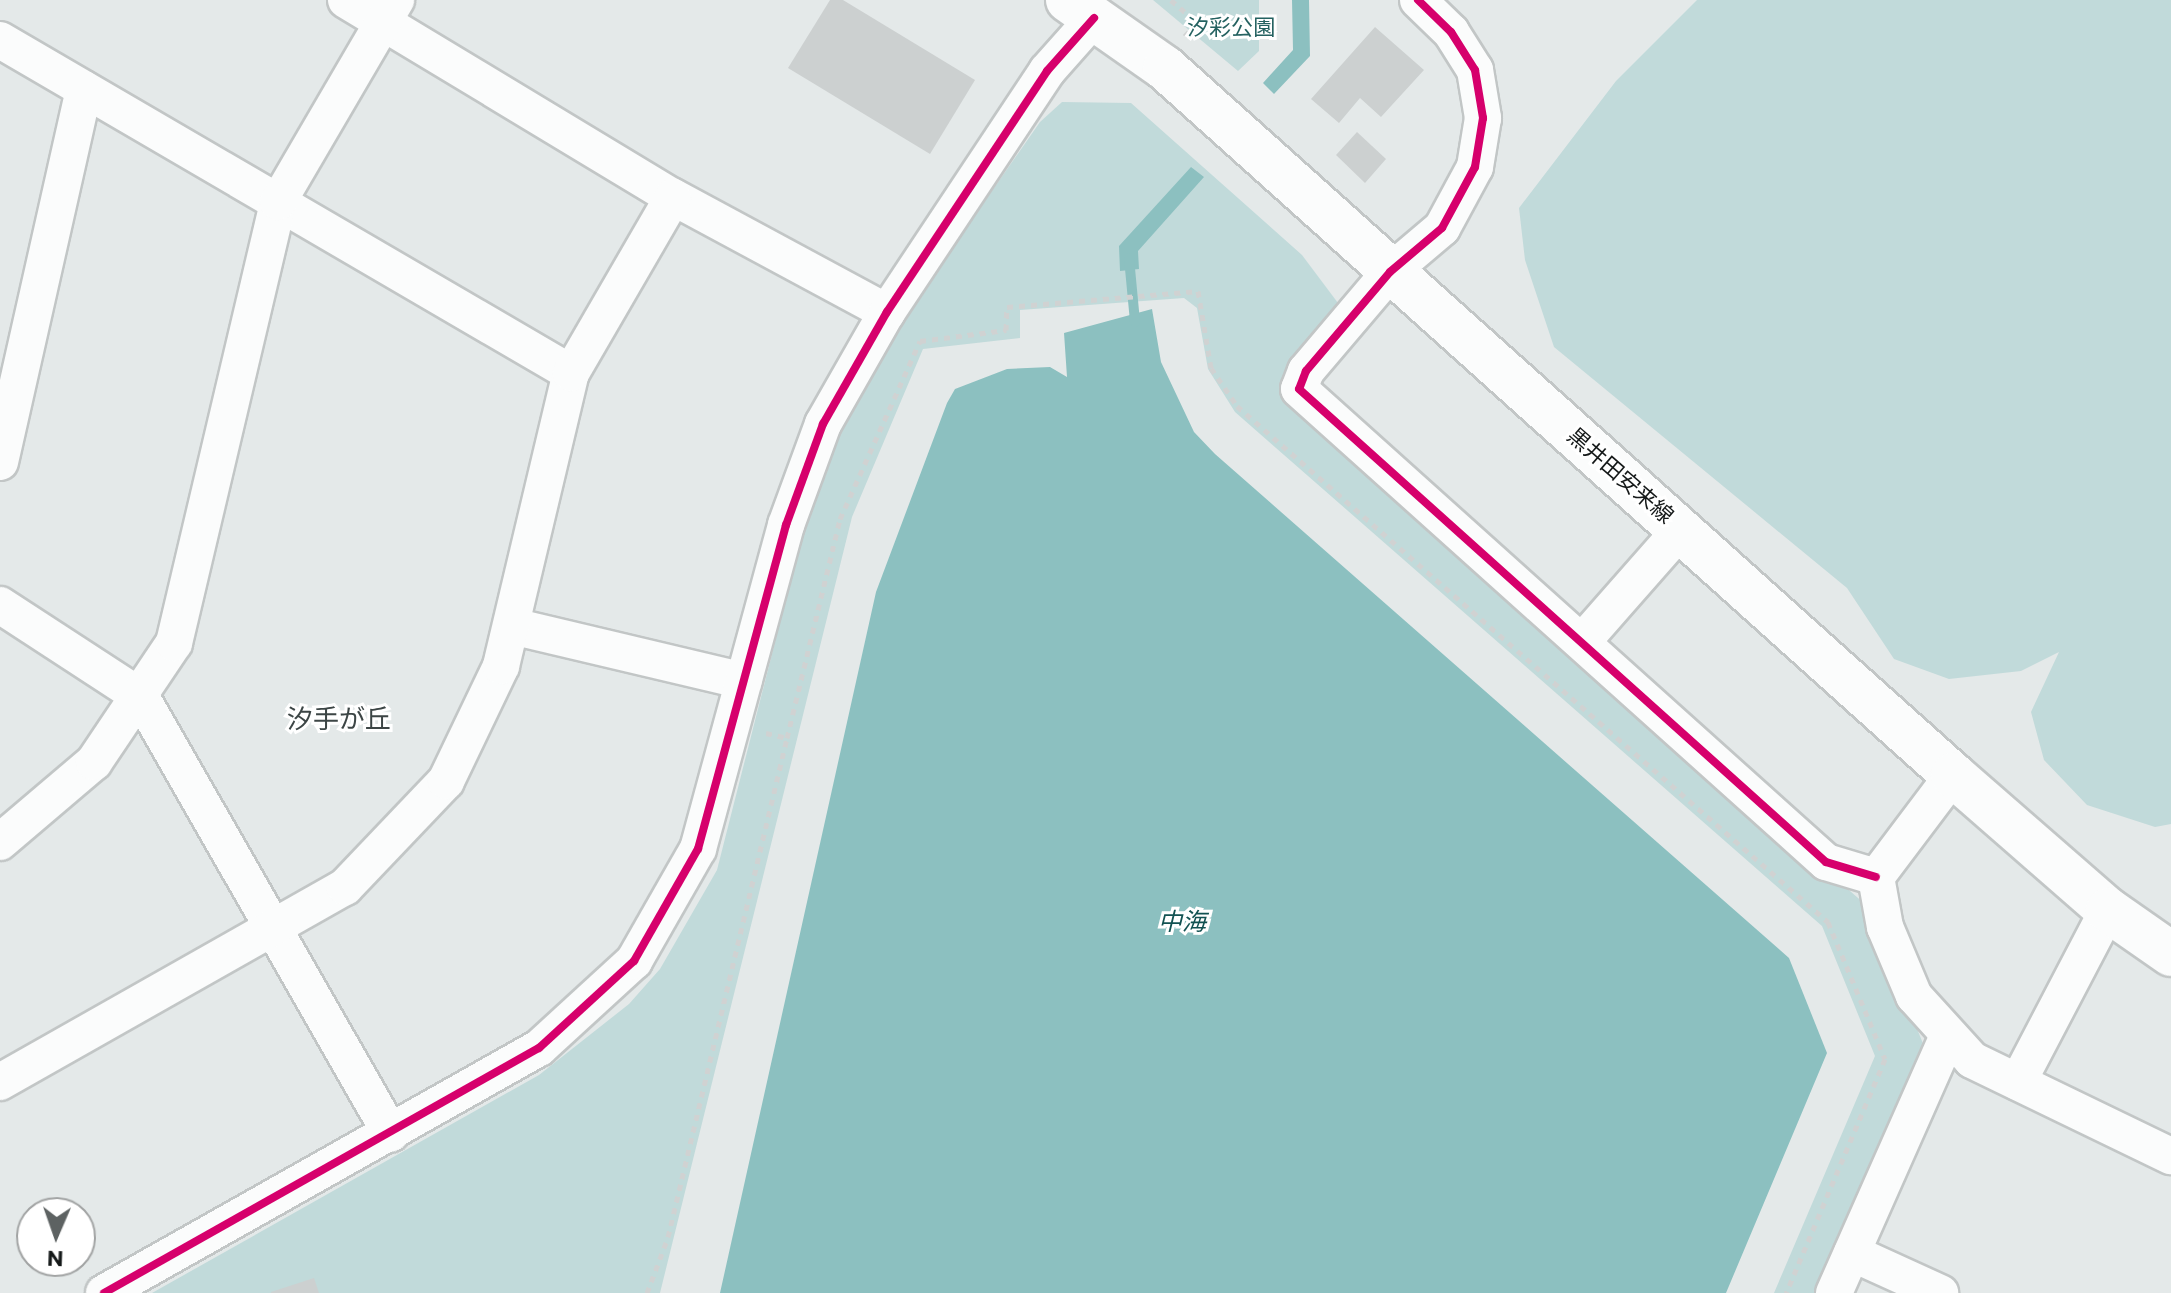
<!DOCTYPE html>
<meta charset="utf-8">
<style>
body{margin:0}
#map{position:relative;width:2171px;height:1293px;overflow:hidden;background:#e4e9e9;font-family:Commissioner,"Noto Sans JP",sans-serif}
div>[style]{position:absolute}
[style*='--x']{left:calc(var(--x)*1px);top:calc(var(--y)*1px);width:calc(var(--w)*1px);rotate:calc(var(--a)*1deg)}
.green>*{inset:0;background:#c1dada}
.water>*{inset:0;background:#8cc0c0}
.stream>*{height:10px;margin:-5px;padding:0 5px;transform-origin:5px;border-radius:5px;background:#8cc0c0}
.building>*{inset:0;background:#ccd0d0}
.path>*{height:5px;margin-top:-2.5px;transform-origin:0;background:repeating-linear-gradient(90deg,#d0d2d2 0 6px,transparent 0 12px)}
.roads{filter:drop-shadow(2px 0 #c2c6c6) drop-shadow(-2px 0 #c2c6c6) drop-shadow(0 2px #c2c6c6) drop-shadow(0 -2px #c2c6c6)}
.street>*{height:36px;margin:-18px;padding:0 18px;transform-origin:18px;border-radius:18px;background:#fbfcfc}
.secondary>*{height:44px;margin:-22px;padding:0 22px;transform-origin:22px;border-radius:22px;background:#fbfcfc}
.cycleway>*{height:8px;margin:-4px;padding:0 4px;transform-origin:4px;border-radius:4px;background:#d6006c}
span{translate:-50% -50%;white-space:nowrap;text-align:center;line-height:1.15;-webkit-text-stroke:6px #fff;paint-order:stroke}
.park-label{font-size:22px;color:#256261}
.street-label{font-size:22px;color:#151919}
.water-label{font-size:24px;color:#125252;font-style:italic}
.quarter-label{font-size:26px;color:#3c4545}
.north{position:absolute;left:16px;top:1197px;width:80px;height:80px;box-sizing:border-box;background:#fff;border:2px solid #a1a3a3;border-radius:50%;rotate:182deg;font-size:22px;font-weight:700;line-height:32px;text-align:center;color:#151919}
.north::after{content:'';display:block;margin:auto;width:28px;height:36px;background:#5d6262;clip-path:polygon(50% 0,100% 100%,50% 72%,0 100%)}
</style>
<div id="map">
<div class="green">
<div style="clip-path:polygon(1153px 0,1259px 0,1259px 51px,1238px 71px)"></div>
<div style="clip-path:polygon(1697px 0,2171px 0,2171px 824px,2155px 827px,2087px 805px,2044px 760px,2031px 712px,2059px 652px,2021px 671px,1949px 679px,1894px 659px,1847px 588px,1554px 347px,1525px 260px,1519px 208px,1616px 81px)"></div>
<div style="clip-path:polygon(1062px 102px,1131px 103px,1302px 255px,1338px 303px,1334px 320px,1280px 383px,1283px 394px,1866px 905px,1929px 1058px,1821px 1293px,1774px 1293px,1875px 1056px,1822px 926px,1235px 412px,1208px 369px,1197px 308px,1184px 298px,1020px 310px,1020px 338px,923px 349px,852px 517px,660px 1293px,152px 1293px,539px 1075px,629px 1004px,660px 969px,717px 870px,803px 532px,848px 411px,913px 304px,1040px 122px)"></div>
</div>
<div class="water">
<div style="clip-path:polygon(1292px 0,1309px 0,1310px 56px,1274px 94px,1263px 83px,1293px 50px)"></div>
<div style="clip-path:polygon(1191px 167px,1204px 177px,1138px 251px,1139px 269px,1120px 271px,1119px 246px)"></div>
<div style="clip-path:polygon(1152px 309px,1161px 362px,1194px 432px,1215px 454px,1789px 958px,1827px 1053px,1726px 1293px,720px 1293px,876px 592px,947px 403px,955px 389px,1007px 369px,1050px 367px,1067px 377px,1064px 333px)"></div>
</div>
<div class="stream">
<div style="--x:1129;--y:258;--w:64;--a:84.6"></div>
</div>
<div class="building">
<div style="clip-path:polygon(830px 0,843px 0,975px 80px,930px 154px,788px 68px)"></div>
<div style="clip-path:polygon(1375px 27px,1424px 70px,1381px 117px,1360px 98px,1339px 123px,1311px 99px)"></div>
<div style="clip-path:polygon(1357px 132px,1386px 159px,1365px 183px,1336px 155px)"></div>
<div style="clip-path:polygon(314px 1278px,319px 1293px,271px 1293px,271px 1292px)"></div>
</div>
<div class="path">
<div style="--x:1171;--y:0;--w:35;--a:41"></div>
<div style="--x:1197;--y:23;--w:18;--a:133"></div>
<div style="--x:766;--y:733;--w:22;--a:13"></div>
<div style="--x:787;--y:738;--w:225;--a:-76.4"></div>
<div style="--x:840;--y:519;--w:195;--a:-65.8"></div>
<div style="--x:920;--y:341;--w:87;--a:-7.3"></div>
<div style="--x:1006;--y:330;--w:23;--a:-88"></div>
<div style="--x:1007;--y:307;--w:192;--a:-4.8"></div>
<div style="--x:1198;--y:291;--w:78;--a:80.4"></div>
<div style="--x:1211;--y:368;--w:46;--a:55.6"></div>
<div style="--x:1237;--y:406;--w:785;--a:41.12"></div>
<div style="--x:1828;--y:922;--w:148;--a:67.4"></div>
<div style="--x:1885;--y:1059;--w:254;--a:112.9"></div>
<div style="--x:647;--y:1293;--w:60;--a:-69.4"></div>
<div style="--x:668;--y:1237;--w:513;--a:-76.59"></div>
</div>
<div class="roads">
<div class="street">
<div style="--x:346;--y:0;--w:382;--a:31.1"></div>
<div style="--x:673;--y:197;--w:243;--a:28.3"></div>
<div style="--x:1418;--y:0;--w:46;--a:44.1"></div>
<div style="--x:1451;--y:32;--w:45;--a:57.7"></div>
<div style="--x:1475;--y:70;--w:49;--a:80.5"></div>
<div style="--x:1483;--y:118;--w:50;--a:99.3"></div>
<div style="--x:1475;--y:167;--w:69;--a:118.4"></div>
<div style="--x:1442;--y:228;--w:68;--a:139.8"></div>
<div style="--x:1390;--y:272;--w:130;--a:130.3"></div>
<div style="--x:1306;--y:371;--w:19;--a:111"></div>
<div style="--x:1299;--y:389;--w:708;--a:41.91"></div>
<div style="--x:1826;--y:862;--w:52;--a:16.7"></div>
<div style="--x:0;--y:40;--w:661;--a:30.25"></div>
<div style="--x:0;--y:462;--w:382;--a:-77.3"></div>
<div style="--x:0;--y:605;--w:168;--a:33.1"></div>
<div style="--x:141;--y:697;--w:503;--a:60.23"></div>
<div style="--x:512;--y:626;--w:238;--a:13.3"></div>
<div style="--x:1582;--y:642;--w:152;--a:-48.7"></div>
<div style="--x:1953;--y:775;--w:128;--a:127"></div>
<div style="--x:1876;--y:877;--w:51;--a:79.8"></div>
<div style="--x:1885;--y:927;--w:75;--a:67.2"></div>
<div style="--x:1914;--y:996;--w:86;--a:47.8"></div>
<div style="--x:1972;--y:1060;--w:221;--a:25.8"></div>
<div style="--x:0;--y:842;--w:123;--a:-40.4"></div>
<div style="--x:94;--y:762;--w:143;--a:-56.1"></div>
<div style="--x:174;--y:643;--w:453;--a:-76.7"></div>
<div style="--x:278;--y:202;--w:234;--a:-59.7"></div>
<div style="--x:0;--y:1082;--w:396;--a:-29.5"></div>
<div style="--x:345;--y:887;--w:146;--a:-46.4"></div>
<div style="--x:446;--y:781;--w:127;--a:-64.4"></div>
<div style="--x:501;--y:666;--w:301;--a:-76.6"></div>
<div style="--x:571;--y:373;--w:203;--a:-59.9"></div>
<div style="--x:2018;--y:1082;--w:194;--a:-62.4"></div>
<div style="--x:1852;--y:1253;--w:97;--a:24.4"></div>
<div style="--x:104;--y:1293;--w:499;--a:-29.4"></div>
<div style="--x:539;--y:1048;--w:129;--a:-42.5"></div>
<div style="--x:634;--y:961;--w:129;--a:-60.3"></div>
<div style="--x:698;--y:849;--w:336;--a:-74.8"></div>
<div style="--x:786;--y:525;--w:108;--a:-69.9"></div>
<div style="--x:823;--y:424;--w:129;--a:-60.3"></div>
<div style="--x:887;--y:312;--w:289;--a:-56.4"></div>
<div style="--x:1047;--y:71;--w:71;--a:-48.4"></div>
<div style="--x:1834;--y:1293;--w:279;--a:-66.1"></div>
</div>
<div class="secondary">
<div style="--x:1068;--y:0;--w:118;--a:35"></div>
<div style="--x:1165;--y:68;--w:1059;--a:41.9"></div>
<div style="--x:1953;--y:775;--w:206;--a:41.1"></div>
<div style="--x:2108;--y:910;--w:77;--a:34.9"></div>
</div>
</div>
<div class="cycleway">
<div style="--x:1418;--y:0;--w:46;--a:44.1"></div>
<div style="--x:1451;--y:32;--w:45;--a:57.7"></div>
<div style="--x:1475;--y:70;--w:49;--a:80.5"></div>
<div style="--x:1483;--y:118;--w:50;--a:99.3"></div>
<div style="--x:1475;--y:167;--w:69;--a:118.4"></div>
<div style="--x:1442;--y:228;--w:68;--a:139.8"></div>
<div style="--x:1390;--y:272;--w:130;--a:130.3"></div>
<div style="--x:1306;--y:371;--w:19;--a:111"></div>
<div style="--x:1299;--y:389;--w:708;--a:41.91"></div>
<div style="--x:1826;--y:862;--w:52;--a:16.7"></div>
<div style="--x:104;--y:1293;--w:499;--a:-29.4"></div>
<div style="--x:539;--y:1048;--w:129;--a:-42.5"></div>
<div style="--x:634;--y:961;--w:129;--a:-60.3"></div>
<div style="--x:698;--y:849;--w:336;--a:-74.8"></div>
<div style="--x:786;--y:525;--w:108;--a:-69.9"></div>
<div style="--x:823;--y:424;--w:129;--a:-60.3"></div>
<div style="--x:887;--y:312;--w:289;--a:-56.4"></div>
<div style="--x:1047;--y:71;--w:71;--a:-48.4"></div>
</div>
<div class="park-label">
<span style="left:1231px;top:27px">汐彩公園</span>
</div>
<div class="street-label">
<span style="left:1621px;top:475px;rotate:41deg">黒井田安来線</span>
</div>
<div class="water-label">
<span style="left:1182px;top:921px">中海</span>
</div>
<div class="quarter-label">
<span style="left:339px;top:718px">汐手が丘</span>
</div>
<div class="north">N</div>
</div>
